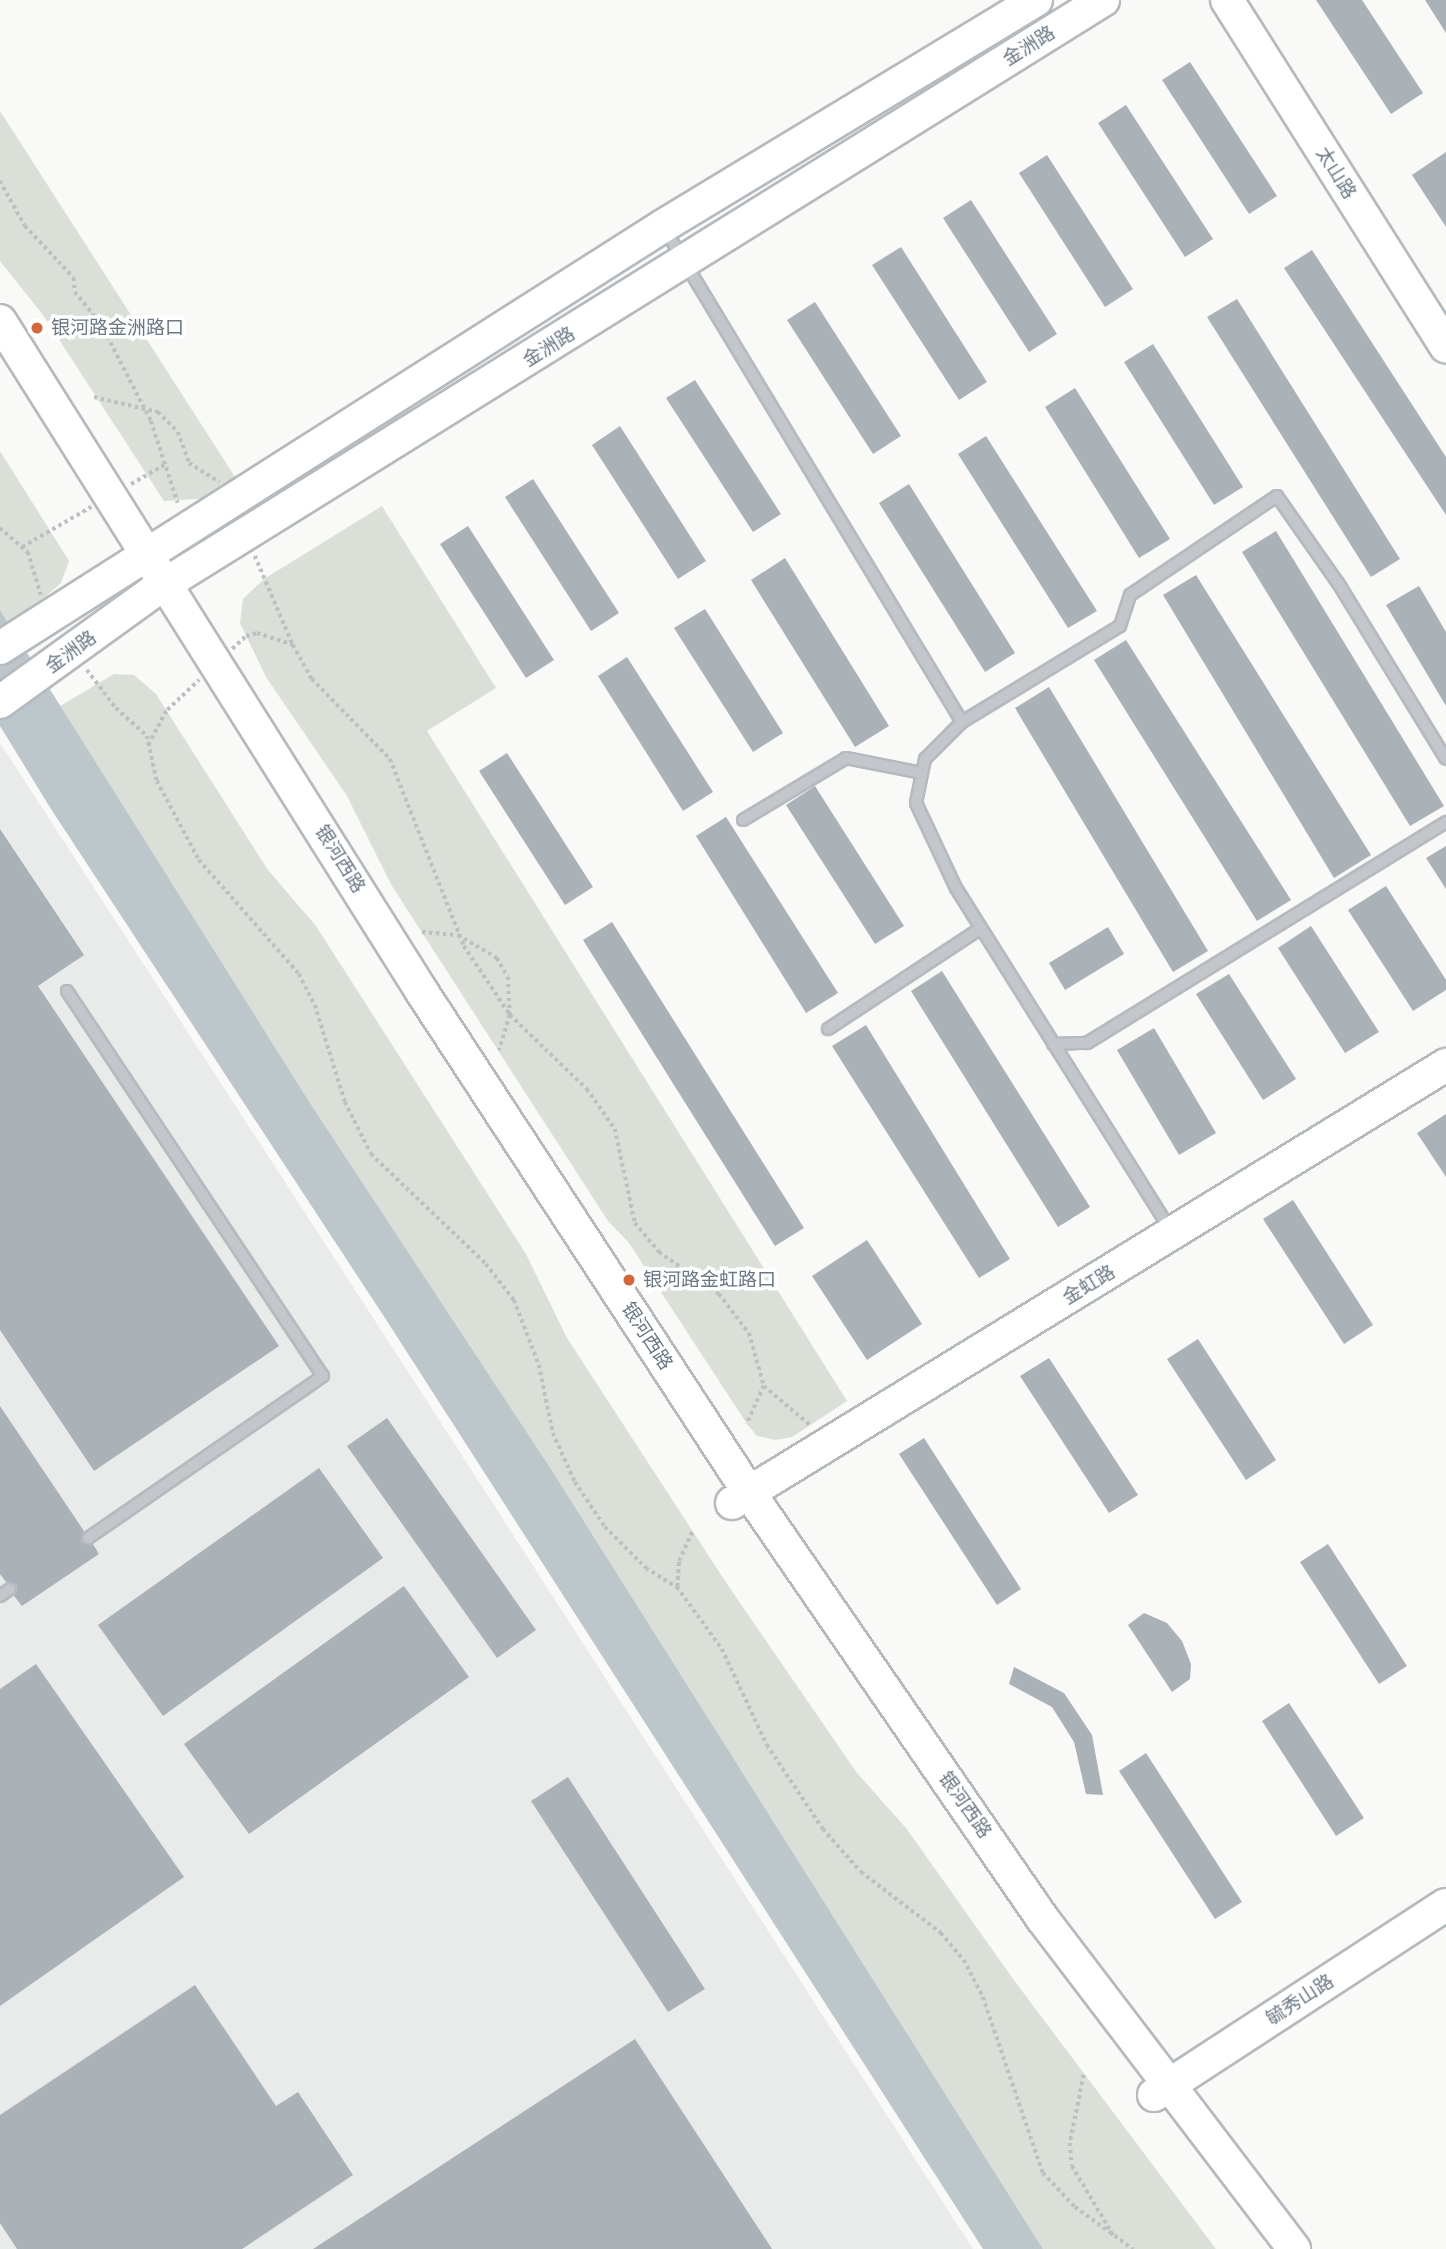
<!DOCTYPE html>
<meta charset="utf-8">
<style>
body{margin:0}
#map{position:relative;width:1446px;height:2249px;overflow:hidden;background:#f9f9f7;font-family:Rubik,"Noto Sans SC",sans-serif}
div>[style]{position:absolute}
[style*='--x']{left:calc(var(--x)*1px);top:calc(var(--y)*1px);width:calc(var(--w)*1px);rotate:calc(var(--a)*1deg)}
.built>*{inset:0;background:#e9ebea}
.green>*{inset:0;background:#dadfd8}
.water>*{inset:0;background:#bdc6cb}
.building>*{inset:0;background:#aab1b7}
.path>*{height:3.5px;margin-top:-1.75px;transform-origin:0;background:repeating-linear-gradient(90deg,#bdbfc2 0 3.5px,transparent 0 7px)}
.roads{filter:drop-shadow(2px 0 #b5babe) drop-shadow(-2px 0 #b5babe) drop-shadow(0 2px #b5babe) drop-shadow(0 -2px #b5babe)}
.lane>*{height:10px;margin:-5px;padding:0 5px;transform-origin:5px;border-radius:5px;background:#c3c6ca}
.secondary>*{height:32px;margin:-16px;padding:0 16px;transform-origin:16px;border-radius:16px;background:#fff}
.dots>*{width:19px;height:19px;translate:-50% -50%;box-sizing:border-box;border:4px solid #fff;border-radius:50%}
span{translate:-50% -50%;white-space:nowrap;text-align:center;line-height:1.15;-webkit-text-stroke:7px #fff;paint-order:stroke}
.street-label{font-size:19px;color:#6a7885}
.poi-label{font-size:19px;color:#6a7885}
.left{translate:0 -50%;text-align:left}
</style>
<div id="map">
<div class="built">
<div style="clip-path:polygon(0 743px,405px 1367px,973px 2249px,0 2249px)"></div>
</div>
<div class="green">
<div style="clip-path:polygon(0 111px,237px 480px,211px 498px,164px 501px,43px 315px,0 261px)"></div>
<div style="clip-path:polygon(0 451px,69px 561px,61px 583px,11px 627px,0 610px)"></div>
<div style="clip-path:polygon(382px 506px,496px 688px,427px 731px,847px 1401px,792px 1437px,775px 1440px,757px 1436px,747px 1424px,629px 1243px,608px 1221px,392px 886px,347px 796px,266px 677px,240px 623px,243px 599px,264px 579px)"></div>
<div style="clip-path:polygon(114px 674px,134px 675px,156px 694px,268px 870px,316px 926px,526px 1254px,567px 1338px,727px 1584px,857px 1773px,906px 1828px,1016px 1983px,1216px 2249px,1043px 2249px,551px 1469px,310px 1103px,60px 706px)"></div>
</div>
<div class="water">
<div style="clip-path:polygon(0 610px,310px 1103px,551px 1469px,1043px 2249px,983px 2249px,385px 1318px,51px 809px,0 726px)"></div>
</div>
<div class="building">
<div style="clip-path:polygon(1316px 0,1362px 0,1423px 93px,1391px 114px)"></div>
<div style="clip-path:polygon(1425px 0,1446px 0,1446px 33px)"></div>
<div style="clip-path:polygon(1190px 62px,1277px 196px,1249px 214px,1162px 80px)"></div>
<div style="clip-path:polygon(1126px 105px,1213px 239px,1185px 257px,1098px 123px)"></div>
<div style="clip-path:polygon(1446px 152px,1446px 227px,1412px 175px)"></div>
<div style="clip-path:polygon(1047px 155px,1133px 289px,1105px 307px,1019px 173px)"></div>
<div style="clip-path:polygon(971px 200px,1057px 334px,1029px 352px,943px 218px)"></div>
<div style="clip-path:polygon(901px 247px,987px 382px,959px 400px,872px 265px)"></div>
<div style="clip-path:polygon(1312px 250px,1446px 457px,1446px 515px,1284px 268px)"></div>
<div style="clip-path:polygon(1237px 299px,1400px 559px,1371px 577px,1207px 317px)"></div>
<div style="clip-path:polygon(815px 302px,901px 436px,873px 454px,787px 320px)"></div>
<div style="clip-path:polygon(1153px 344px,1243px 487px,1214px 505px,1124px 362px)"></div>
<div style="clip-path:polygon(695px 380px,781px 514px,753px 532px,666px 398px)"></div>
<div style="clip-path:polygon(1075px 388px,1170px 539px,1139px 558px,1045px 407px)"></div>
<div style="clip-path:polygon(620px 426px,706px 561px,678px 579px,592px 445px)"></div>
<div style="clip-path:polygon(986px 436px,1097px 611px,1068px 628px,958px 454px)"></div>
<div style="clip-path:polygon(533px 479px,619px 613px,591px 631px,505px 497px)"></div>
<div style="clip-path:polygon(909px 484px,1015px 653px,985px 672px,879px 503px)"></div>
<div style="clip-path:polygon(468px 526px,554px 660px,526px 678px,440px 544px)"></div>
<div style="clip-path:polygon(1276px 531px,1444px 806px,1410px 826px,1242px 552px)"></div>
<div style="clip-path:polygon(785px 558px,889px 726px,855px 747px,751px 580px)"></div>
<div style="clip-path:polygon(1196px 575px,1371px 855px,1334px 878px,1163px 595px)"></div>
<div style="clip-path:polygon(1419px 586px,1446px 632px,1446px 706px,1386px 605px)"></div>
<div style="clip-path:polygon(705px 609px,783px 733px,753px 752px,674px 628px)"></div>
<div style="clip-path:polygon(1126px 640px,1291px 900px,1257px 921px,1094px 660px)"></div>
<div style="clip-path:polygon(627px 657px,713px 792px,683px 811px,598px 676px)"></div>
<div style="clip-path:polygon(1049px 687px,1208px 951px,1173px 972px,1015px 708px)"></div>
<div style="clip-path:polygon(507px 753px,593px 887px,565px 905px,479px 771px)"></div>
<div style="clip-path:polygon(815px 786px,904px 926px,875px 944px,786px 805px)"></div>
<div style="clip-path:polygon(726px 817px,838px 993px,806px 1013px,696px 836px)"></div>
<div style="clip-path:polygon(0 829px,84px 955px,38px 986px,279px 1346px,94px 1471px,0 1330px)"></div>
<div style="clip-path:polygon(1446px 846px,1446px 889px,1426px 858px)"></div>
<div style="clip-path:polygon(1386px 886px,1446px 980px,1446px 990px,1413px 1011px,1348px 910px)"></div>
<div style="clip-path:polygon(612px 922px,804px 1228px,775px 1246px,583px 940px)"></div>
<div style="clip-path:polygon(1311px 926px,1379px 1032px,1345px 1053px,1278px 948px)"></div>
<div style="clip-path:polygon(1108px 927px,1124px 954px,1065px 990px,1049px 963px)"></div>
<div style="clip-path:polygon(942px 971px,1090px 1207px,1058px 1227px,911px 991px)"></div>
<div style="clip-path:polygon(1229px 974px,1296px 1079px,1263px 1100px,1196px 994px)"></div>
<div style="clip-path:polygon(866px 1025px,1010px 1259px,979px 1278px,832px 1046px)"></div>
<div style="clip-path:polygon(1154px 1028px,1216px 1133px,1179px 1155px,1117px 1050px)"></div>
<div style="clip-path:polygon(1446px 1114px,1446px 1177px,1417px 1133px)"></div>
<div style="clip-path:polygon(1293px 1200px,1373px 1325px,1344px 1344px,1263px 1219px)"></div>
<div style="clip-path:polygon(867px 1240px,922px 1324px,867px 1360px,812px 1276px)"></div>
<div style="clip-path:polygon(1198px 1339px,1276px 1460px,1246px 1480px,1167px 1359px)"></div>
<div style="clip-path:polygon(1049px 1358px,1138px 1495px,1109px 1513px,1020px 1376px)"></div>
<div style="clip-path:polygon(0 1406px,84px 1531px,81px 1542px,93px 1544px,99px 1554px,22px 1606px,14px 1596px,17px 1585px,6px 1582px,0 1574px)"></div>
<div style="clip-path:polygon(387px 1418px,536px 1630px,497px 1658px,347px 1446px)"></div>
<div style="clip-path:polygon(924px 1438px,1021px 1589px,997px 1605px,899px 1454px)"></div>
<div style="clip-path:polygon(319px 1468px,383px 1558px,163px 1716px,98px 1625px)"></div>
<div style="clip-path:polygon(1328px 1544px,1407px 1666px,1379px 1684px,1300px 1562px)"></div>
<div style="clip-path:polygon(404px 1586px,469px 1677px,249px 1834px,184px 1744px)"></div>
<div style="clip-path:polygon(1144px 1613px,1167px 1623px,1182px 1641px,1191px 1664px,1190px 1679px,1172px 1692px,1128px 1625px)"></div>
<div style="clip-path:polygon(36px 1664px,184px 1877px,0 2006px,0 1689px)"></div>
<div style="clip-path:polygon(1014px 1667px,1064px 1693px,1092px 1735px,1103px 1795px,1086px 1794px,1074px 1742px,1052px 1707px,1009px 1684px)"></div>
<div style="clip-path:polygon(1289px 1703px,1364px 1818px,1336px 1836px,1262px 1721px)"></div>
<div style="clip-path:polygon(1146px 1753px,1242px 1902px,1215px 1919px,1119px 1771px)"></div>
<div style="clip-path:polygon(568px 1777px,705px 1989px,668px 2012px,531px 1801px)"></div>
<div style="clip-path:polygon(195px 1985px,276px 2106px,298px 2092px,353px 2175px,242px 2249px,17px 2249px,0 2223px,0 2115px)"></div>
<div style="clip-path:polygon(635px 2039px,772px 2249px,313px 2249px)"></div>
</div>
<div class="path">
<div style="--x:0;--y:181;--w:51;--a:60.9"></div>
<div style="--x:25;--y:226;--w:71;--a:46.7"></div>
<div style="--x:74;--y:278;--w:14;--a:86"></div>
<div style="--x:75;--y:292;--w:41;--a:50.9"></div>
<div style="--x:101;--y:324;--w:109;--a:62.7"></div>
<div style="--x:151;--y:421;--w:86;--a:71.8"></div>
<div style="--x:94;--y:397;--w:66;--a:13.2"></div>
<div style="--x:158;--y:412;--w:28;--a:45"></div>
<div style="--x:178;--y:432;--w:33;--a:70"></div>
<div style="--x:189;--y:463;--w:36;--a:32"></div>
<div style="--x:131;--y:484;--w:39;--a:-30"></div>
<div style="--x:0;--y:528;--w:37;--a:41"></div>
<div style="--x:28;--y:552;--w:45;--a:73.2"></div>
<div style="--x:22;--y:547;--w:80;--a:-30.1"></div>
<div style="--x:255;--y:556;--w:97;--a:66.9"></div>
<div style="--x:232;--y:649;--w:19;--a:-43"></div>
<div style="--x:246;--y:636;--w:11;--a:-15"></div>
<div style="--x:257;--y:633;--w:38;--a:18"></div>
<div style="--x:293;--y:645;--w:39;--a:61"></div>
<div style="--x:312;--y:679;--w:112;--a:45.7"></div>
<div style="--x:390;--y:759;--w:201;--a:68.4"></div>
<div style="--x:464;--y:946;--w:83;--a:56.3"></div>
<div style="--x:510;--y:1015;--w:107;--a:43.9"></div>
<div style="--x:587;--y:1089;--w:49;--a:55"></div>
<div style="--x:615;--y:1129;--w:96;--a:78"></div>
<div style="--x:635;--y:1223;--w:38;--a:50"></div>
<div style="--x:659;--y:1252;--w:73;--a:35"></div>
<div style="--x:719;--y:1294;--w:49;--a:52.4"></div>
<div style="--x:749;--y:1333;--w:55;--a:74.2"></div>
<div style="--x:764;--y:1386;--w:42;--a:114.1"></div>
<div style="--x:87;--y:670;--w:48;--a:52.7"></div>
<div style="--x:116;--y:708;--w:42;--a:42.1"></div>
<div style="--x:147;--y:736;--w:46;--a:77.5"></div>
<div style="--x:157;--y:781;--w:89;--a:62"></div>
<div style="--x:199;--y:860;--w:152;--a:48.7"></div>
<div style="--x:299;--y:974;--w:35;--a:63"></div>
<div style="--x:315;--y:1005;--w:102;--a:72.8"></div>
<div style="--x:345;--y:1102;--w:58;--a:63.4"></div>
<div style="--x:371;--y:1154;--w:159;--a:43.7"></div>
<div style="--x:486;--y:1264;--w:46;--a:52.1"></div>
<div style="--x:514;--y:1300;--w:70;--a:69"></div>
<div style="--x:539;--y:1365;--w:69;--a:78.4"></div>
<div style="--x:553;--y:1433;--w:54;--a:65.8"></div>
<div style="--x:575;--y:1482;--w:54;--a:56.3"></div>
<div style="--x:605;--y:1527;--w:58;--a:45"></div>
<div style="--x:646;--y:1568;--w:36;--a:32"></div>
<div style="--x:677;--y:1587;--w:77;--a:54"></div>
<div style="--x:722;--y:1649;--w:106;--a:64.9"></div>
<div style="--x:767;--y:1745;--w:101;--a:56.3"></div>
<div style="--x:823;--y:1829;--w:57;--a:48.5"></div>
<div style="--x:861;--y:1872;--w:101;--a:37.3"></div>
<div style="--x:941;--y:1933;--w:35;--a:50"></div>
<div style="--x:964;--y:1960;--w:42;--a:62.8"></div>
<div style="--x:983;--y:1997;--w:186;--a:71.2"></div>
<div style="--x:1043;--y:2173;--w:47;--a:46.7"></div>
<div style="--x:1075;--y:2207;--w:72;--a:35.9"></div>
<div style="--x:148;--y:745;--w:40;--a:-62"></div>
<div style="--x:167;--y:710;--w:44;--a:-43.2"></div>
<div style="--x:422;--y:932;--w:36;--a:5"></div>
<div style="--x:458;--y:935;--w:45;--a:30.5"></div>
<div style="--x:497;--y:958;--w:22;--a:60"></div>
<div style="--x:508;--y:977;--w:38;--a:87"></div>
<div style="--x:510;--y:1015;--w:37;--a:107"></div>
<div style="--x:764;--y:1386;--w:60;--a:40.3"></div>
<div style="--x:677;--y:1587;--w:26;--a:-86"></div>
<div style="--x:679;--y:1561;--w:32;--a:-66"></div>
<div style="--x:1084;--y:2075;--w:69;--a:101.6"></div>
<div style="--x:1070;--y:2143;--w:23;--a:85"></div>
<div style="--x:1072;--y:2166;--w:84;--a:59.2"></div>
</div>
<div class="roads">
<div class="lane">
<div style="--x:664;--y:228;--w:577;--a:58.9"></div>
<div style="--x:962;--y:722;--w:52;--a:135"></div>
<div style="--x:925;--y:759;--w:45;--a:101.6"></div>
<div style="--x:916;--y:803;--w:94;--a:64.8"></div>
<div style="--x:956;--y:888;--w:403;--a:57.9"></div>
<div style="--x:962;--y:722;--w:185;--a:-31.3"></div>
<div style="--x:1120;--y:626;--w:33;--a:-72"></div>
<div style="--x:1130;--y:595;--w:177;--a:-34"></div>
<div style="--x:1277;--y:496;--w:106;--a:55"></div>
<div style="--x:1338;--y:583;--w:206;--a:58.5"></div>
<div style="--x:743;--y:820;--w:120;--a:-31"></div>
<div style="--x:846;--y:758;--w:77;--a:11.2"></div>
<div style="--x:67;--y:991;--w:462;--a:56.4"></div>
<div style="--x:323;--y:1376;--w:285;--a:145.4"></div>
<div style="--x:828;--y:1029;--w:183;--a:-33.4"></div>
<div style="--x:1053;--y:1044;--w:34;--a:-2"></div>
<div style="--x:1087;--y:1043;--w:422;--a:-31.6"></div>
<div style="--x:0;--y:1596;--w:12;--a:-35"></div>
</div>
<div class="secondary">
<div style="--x:1227;--y:0;--w:410;--a:57.7"></div>
<div style="--x:0;--y:321;--w:793;--a:57.83"></div>
<div style="--x:422;--y:992;--w:596;--a:56.84"></div>
<div style="--x:748;--y:1491;--w:518;--a:55.45"></div>
<div style="--x:1042;--y:1918;--w:416;--a:52.7"></div>
<div style="--x:0;--y:648;--w:786;--a:-32.48"></div>
<div style="--x:663;--y:226;--w:436;--a:-31.2"></div>
<div style="--x:0;--y:702;--w:190;--a:-35.8"></div>
<div style="--x:154;--y:591;--w:1118;--a:-31.91"></div>
<div style="--x:732;--y:1503;--w:838;--a:-31.53"></div>
<div style="--x:1154;--y:2095;--w:348;--a:-33.1"></div>
</div>
</div>
<div class="dots">
<div style="left:37px;top:328px;background:#d76638"></div>
<div style="left:629px;top:1280px;background:#d76638"></div>
</div>
<div class="street-label">
<span style="left:1029px;top:46px;rotate:-32deg">金洲路</span>
<span style="left:1336px;top:173px;rotate:58deg">太山路</span>
<span style="left:549px;top:347px;rotate:-32deg">金洲路</span>
<span style="left:71px;top:652px;rotate:-36deg">金洲路</span>
<span style="left:340px;top:859px;rotate:58deg">银河西路</span>
<span style="left:1089px;top:1285px;rotate:-31deg">金虹路</span>
<span style="left:647px;top:1336px;rotate:57deg">银河西路</span>
<span style="left:965px;top:1805px;rotate:55deg">银河西路</span>
<span style="left:1300px;top:2000px;rotate:-33deg">毓秀山路</span>
</div>
<div class="poi-label">
<span class="left" style="left:51px;top:328px">银河路金洲路口</span>
<span class="left" style="left:643px;top:1280px">银河路金虹路口</span>
</div>
</div>
